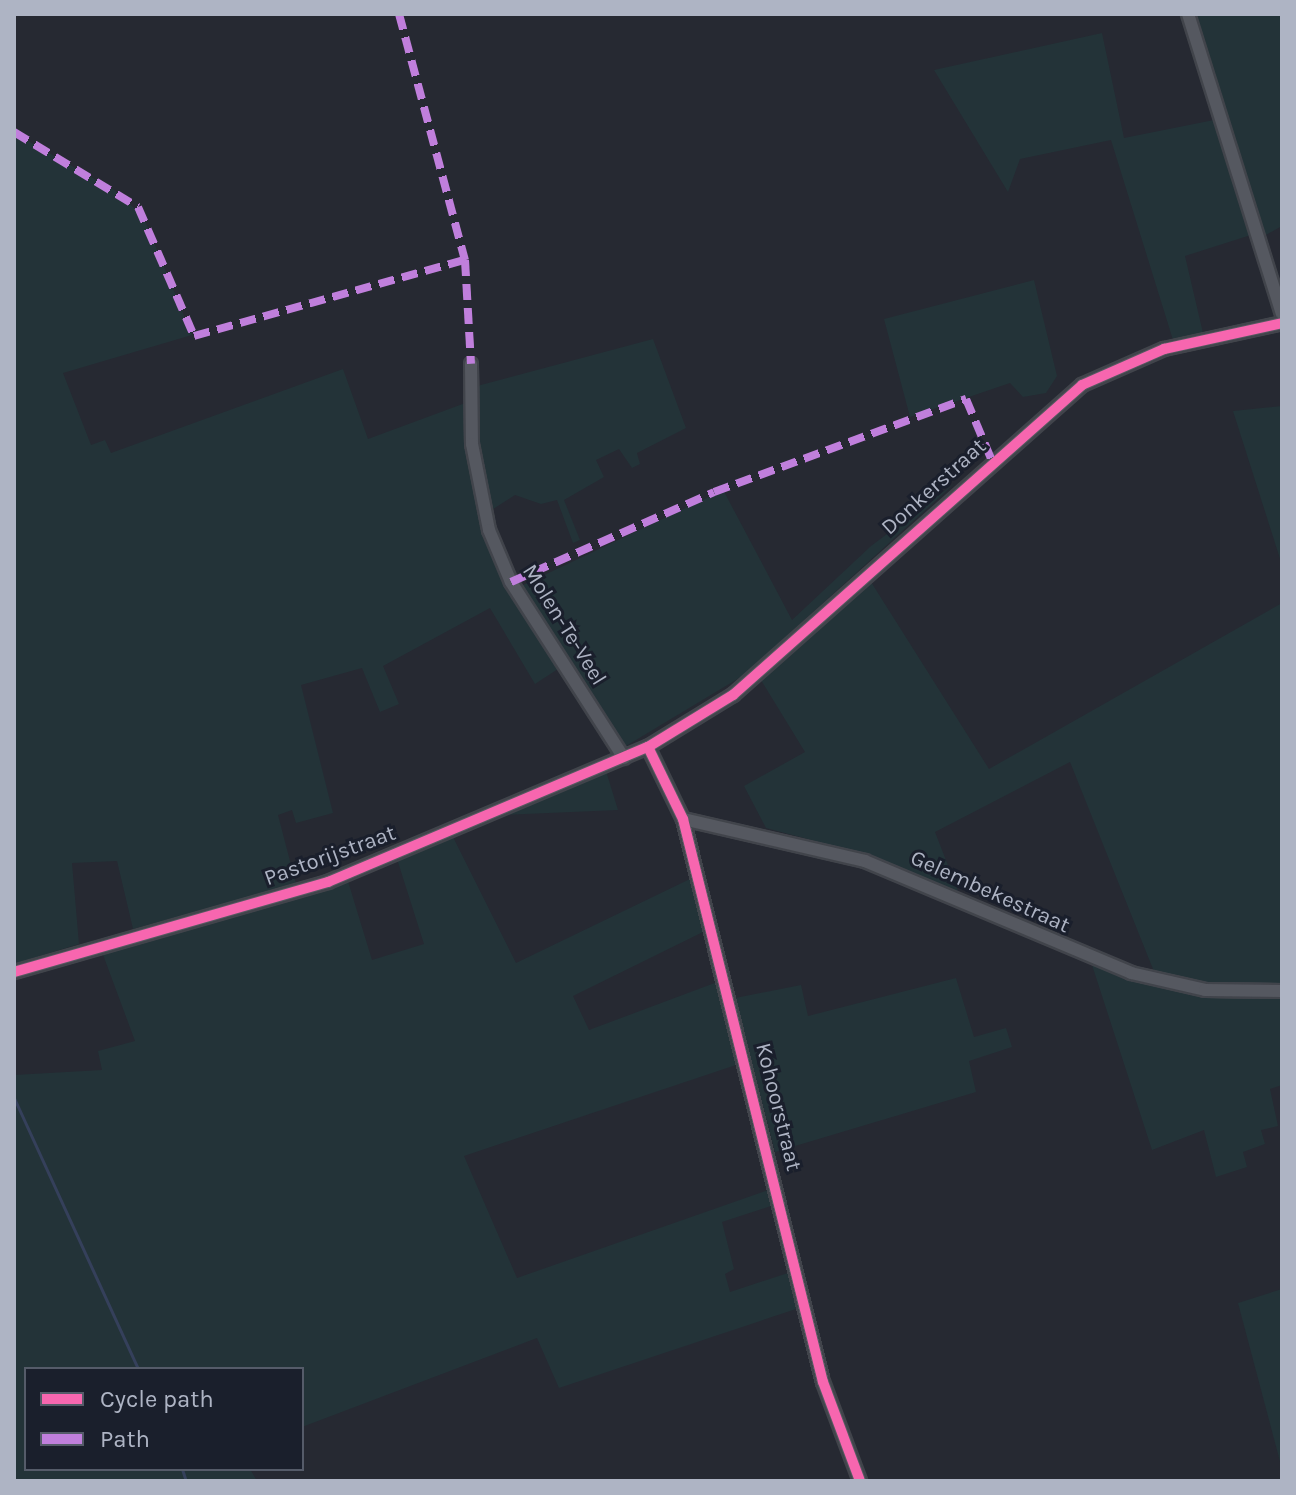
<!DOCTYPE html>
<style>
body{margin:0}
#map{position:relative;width:1296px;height:1495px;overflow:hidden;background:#262932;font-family:Karla,sans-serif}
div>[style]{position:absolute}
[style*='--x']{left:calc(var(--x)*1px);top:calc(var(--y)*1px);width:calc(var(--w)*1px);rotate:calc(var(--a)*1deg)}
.green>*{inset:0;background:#233338}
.stream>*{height:3px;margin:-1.5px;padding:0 1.5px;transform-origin:1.5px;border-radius:1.5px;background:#35405b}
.roads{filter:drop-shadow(2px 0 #41444b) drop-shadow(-2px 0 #41444b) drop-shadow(0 2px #41444b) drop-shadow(0 -2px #41444b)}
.minor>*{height:12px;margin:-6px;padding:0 6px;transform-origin:6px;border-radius:6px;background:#555860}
.quiet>*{height:8px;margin-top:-4px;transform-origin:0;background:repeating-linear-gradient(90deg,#c07fdc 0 16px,transparent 0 24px)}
.cycleway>*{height:10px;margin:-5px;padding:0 5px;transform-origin:5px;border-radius:5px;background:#f766af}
span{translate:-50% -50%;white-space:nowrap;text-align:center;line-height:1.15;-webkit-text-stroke:6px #1a1f2c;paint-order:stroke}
.street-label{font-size:22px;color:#aeb4c4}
.frame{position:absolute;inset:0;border:16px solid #aeb4c4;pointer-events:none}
.legend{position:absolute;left:24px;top:1367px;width:280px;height:104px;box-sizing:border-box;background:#1a1f2c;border:2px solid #555b69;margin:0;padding:10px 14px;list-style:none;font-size:24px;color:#aeb4c4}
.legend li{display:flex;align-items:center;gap:16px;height:40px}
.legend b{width:40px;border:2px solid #555b69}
</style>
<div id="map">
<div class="green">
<div style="clip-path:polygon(1191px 14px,1282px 14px,1282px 226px,1264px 236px)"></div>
<div style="clip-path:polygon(1102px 33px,1124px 138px,1219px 119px,1254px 234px,1185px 256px,1203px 333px,1173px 340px,1111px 140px,1020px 159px,1008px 192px,934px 70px)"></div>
<div style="clip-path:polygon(14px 133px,114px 190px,143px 216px,192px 335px,63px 373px,91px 445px,105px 440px,111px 453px,343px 369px,368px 439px,468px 402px,472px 478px,489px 546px,561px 667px,535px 684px,490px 608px,383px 666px,399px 704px,380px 712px,362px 668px,301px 685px,333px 813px,296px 823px,292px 810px,278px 815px,296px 884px,133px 929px,117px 861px,72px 863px,79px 944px,14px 964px)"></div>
<div style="clip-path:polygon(1034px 280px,1057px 376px,1046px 393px,1023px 397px,1010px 383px,910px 417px,884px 319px)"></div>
<div style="clip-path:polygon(653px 339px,686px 428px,637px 453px,640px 464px,632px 468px,619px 449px,596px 460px,604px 477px,564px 500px,580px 540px,573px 543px,557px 500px,541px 504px,515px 495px,490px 511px,478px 457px,477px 386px)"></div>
<div style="clip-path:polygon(1282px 406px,1282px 565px,1233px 411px)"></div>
<div style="clip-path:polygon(955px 483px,744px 675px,626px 746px,519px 587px,711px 496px,720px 484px,792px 620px,871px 546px)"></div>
<div style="clip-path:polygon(871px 582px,989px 769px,1282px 603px,1282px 986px,1215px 986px,1155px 974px,1070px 762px,935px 832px,958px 891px,864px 854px,766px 828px,744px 786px,805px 752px,761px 680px)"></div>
<div style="clip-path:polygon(606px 771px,618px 810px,503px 815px)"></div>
<div style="clip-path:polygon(453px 837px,516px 963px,690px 879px,705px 931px,573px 996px,589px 1030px,720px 981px,742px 1063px,464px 1156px,517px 1278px,771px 1189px,774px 1205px,722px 1222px,734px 1269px,725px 1274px,730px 1292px,788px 1273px,799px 1308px,559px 1388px,537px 1338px,302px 1427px,302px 1369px,26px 1369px,26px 1469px,250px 1469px,257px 1481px,14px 1481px,14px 1075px,102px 1070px,98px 1051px,135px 1041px,102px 952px,347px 878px,372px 960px,424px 944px,397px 859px)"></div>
<div style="clip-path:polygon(1092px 965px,1183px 993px,1280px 997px,1282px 1085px,1270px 1089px,1278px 1126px,1261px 1130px,1265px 1144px,1243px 1152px,1247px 1167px,1216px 1177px,1204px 1130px,1152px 1150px)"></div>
<div style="clip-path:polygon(956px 978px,974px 1037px,1006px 1028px,1012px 1047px,969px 1061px,976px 1092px,775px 1152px,735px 998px,801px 985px,808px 1016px)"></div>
<div style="clip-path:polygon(1282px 1289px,1282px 1469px,1238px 1303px)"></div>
</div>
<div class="stream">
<div style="--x:14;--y:1098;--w:298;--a:65.4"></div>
<div style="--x:182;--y:1469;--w:13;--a:72"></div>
</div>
<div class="roads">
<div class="minor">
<div style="--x:1188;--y:14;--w:314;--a:72.6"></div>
<div style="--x:471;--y:364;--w:80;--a:89.3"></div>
<div style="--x:472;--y:444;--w:88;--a:78.8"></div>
<div style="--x:489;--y:530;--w:56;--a:67.1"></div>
<div style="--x:511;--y:582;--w:209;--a:57.3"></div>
<div style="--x:648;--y:747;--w:80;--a:64.1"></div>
<div style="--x:683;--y:819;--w:580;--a:76.04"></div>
<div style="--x:823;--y:1382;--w:106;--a:69.5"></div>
<div style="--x:683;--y:819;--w:187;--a:13"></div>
<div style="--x:865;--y:861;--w:289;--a:22.8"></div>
<div style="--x:1131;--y:973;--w:76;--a:12.9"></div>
<div style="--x:1205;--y:990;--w:77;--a:0.7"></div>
<div style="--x:14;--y:972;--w:327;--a:-16"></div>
<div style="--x:328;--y:882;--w:347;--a:-22.9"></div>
<div style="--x:648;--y:747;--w:100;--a:-31.5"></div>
<div style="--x:733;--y:695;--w:467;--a:-41.6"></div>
<div style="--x:1082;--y:385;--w:90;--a:-23.7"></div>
<div style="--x:1164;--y:349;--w:121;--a:-12.4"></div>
</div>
</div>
<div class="quiet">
<div style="--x:399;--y:14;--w:255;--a:75"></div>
<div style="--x:465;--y:260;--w:104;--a:86.7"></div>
<div style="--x:14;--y:132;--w:145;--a:31.2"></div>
<div style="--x:138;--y:207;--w:141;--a:66.5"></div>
<div style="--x:194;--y:336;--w:281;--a:-15.7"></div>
<div style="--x:511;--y:582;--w:222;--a:-23.9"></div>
<div style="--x:714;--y:492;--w:269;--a:-20.3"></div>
<div style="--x:966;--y:399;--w:67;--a:67.2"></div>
</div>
<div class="cycleway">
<div style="--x:648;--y:747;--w:80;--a:64.1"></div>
<div style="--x:683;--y:819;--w:580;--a:76.04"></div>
<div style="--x:823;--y:1382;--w:106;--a:69.5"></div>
<div style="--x:14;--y:972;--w:327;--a:-16"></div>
<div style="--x:328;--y:882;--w:347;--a:-22.9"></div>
<div style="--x:648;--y:747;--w:100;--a:-31.5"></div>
<div style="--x:733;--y:695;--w:467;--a:-41.6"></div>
<div style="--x:1082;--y:385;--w:90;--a:-23.7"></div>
<div style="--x:1164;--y:349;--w:121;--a:-12.4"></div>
</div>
<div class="street-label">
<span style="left:934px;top:487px;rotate:-42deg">Donkerstraat</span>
<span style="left:564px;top:625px;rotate:58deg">Molen-Te-Veel</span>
<span style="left:330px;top:856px;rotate:-20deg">Pastorijstraat</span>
<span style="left:990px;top:892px;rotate:24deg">Gelembekestraat</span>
<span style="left:778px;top:1107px;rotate:76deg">Kohoorstraat</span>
</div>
<div class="frame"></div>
<ul class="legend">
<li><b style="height:10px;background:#f766af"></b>Cycle path</li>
<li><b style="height:10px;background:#c07fdc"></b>Path</li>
</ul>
</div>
